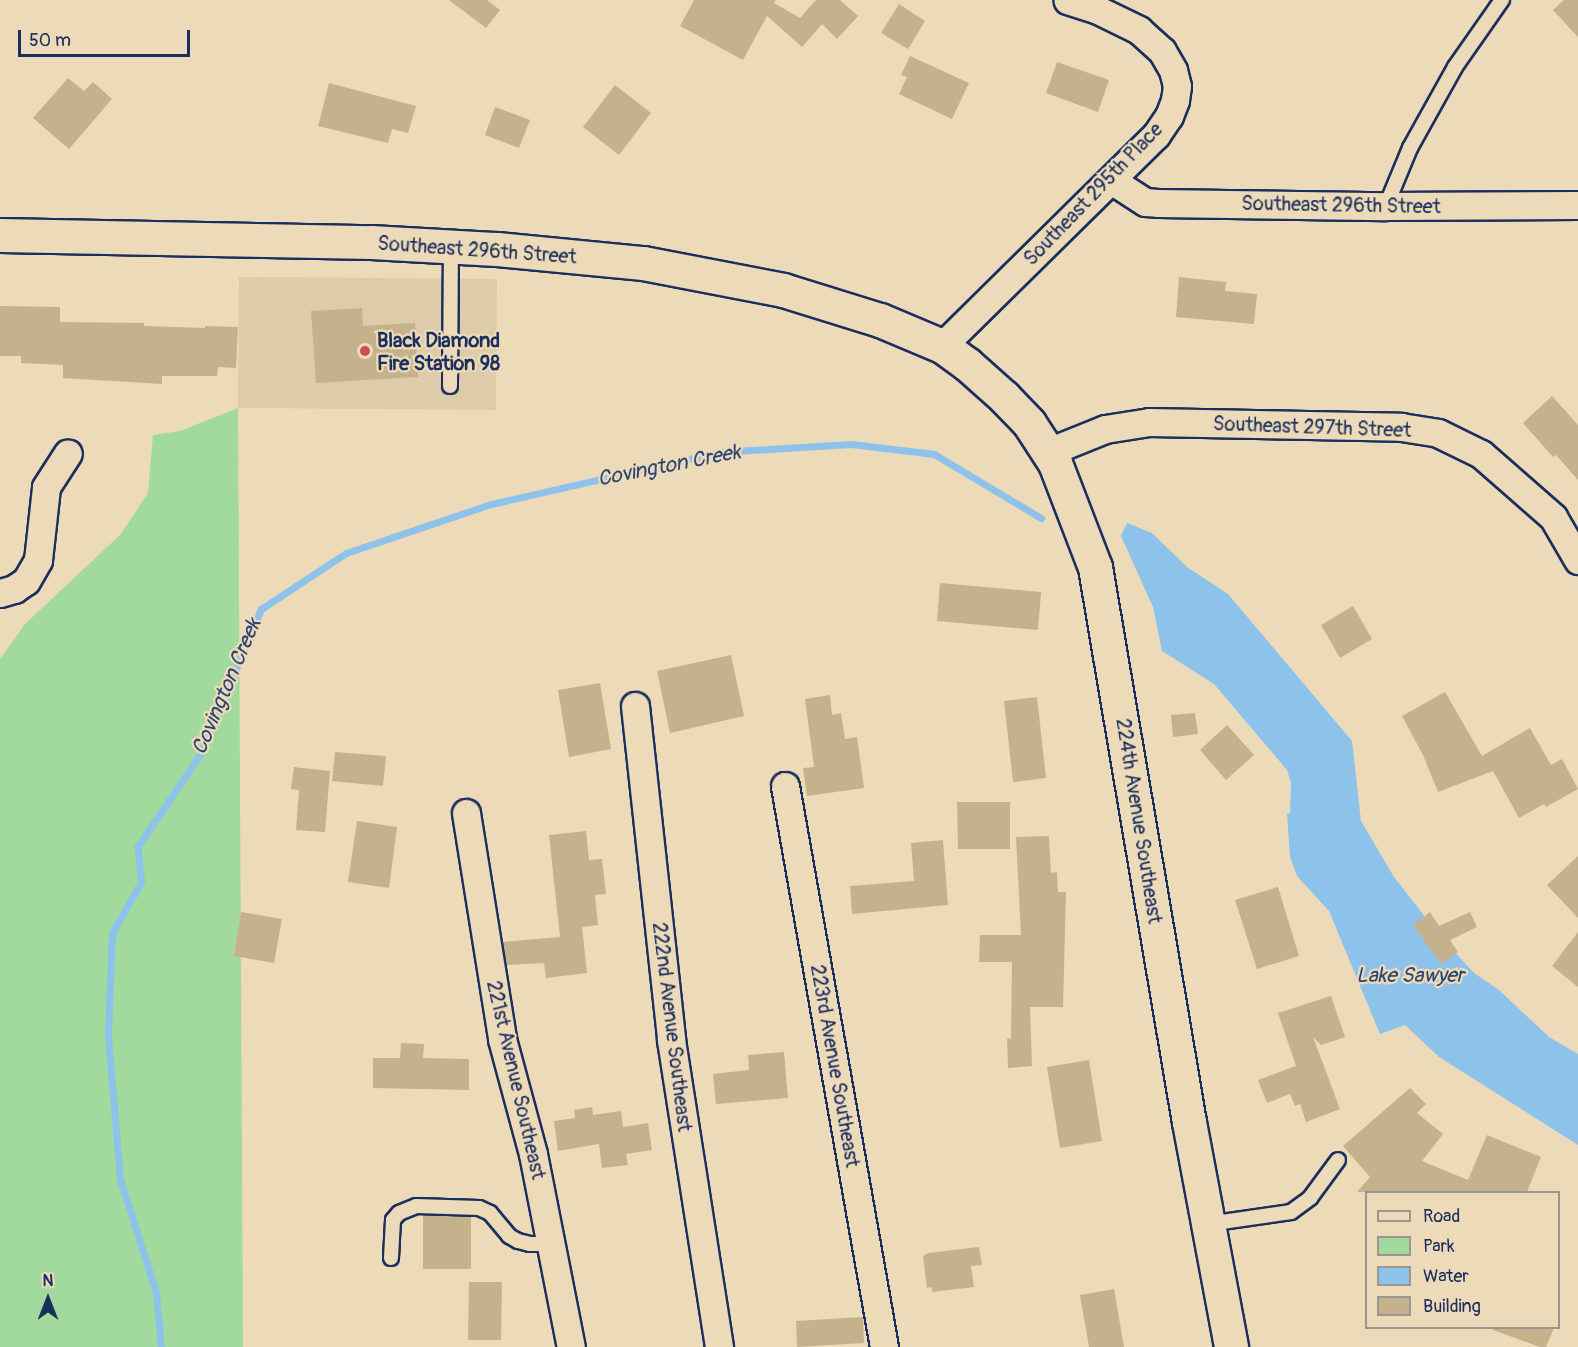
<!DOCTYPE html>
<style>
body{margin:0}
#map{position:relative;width:1578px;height:1347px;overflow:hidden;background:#eddab8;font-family:Pangolin,sans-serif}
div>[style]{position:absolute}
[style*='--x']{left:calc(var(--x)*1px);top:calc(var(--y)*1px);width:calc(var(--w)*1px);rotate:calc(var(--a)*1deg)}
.built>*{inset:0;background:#ddcba9}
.green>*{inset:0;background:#a2d99d}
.water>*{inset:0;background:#8dc3eb}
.stream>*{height:7px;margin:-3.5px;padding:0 3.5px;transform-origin:3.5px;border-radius:3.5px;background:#8dc3eb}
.building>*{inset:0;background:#c5b28d}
.roads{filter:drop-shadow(2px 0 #1b2f5e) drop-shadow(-2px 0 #1b2f5e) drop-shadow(0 2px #1b2f5e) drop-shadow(0 -2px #1b2f5e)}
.service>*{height:14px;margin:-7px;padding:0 7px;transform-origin:7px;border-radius:7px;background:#eddab8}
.minor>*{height:27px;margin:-13.5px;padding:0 13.5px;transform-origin:13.5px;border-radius:13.5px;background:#eddab8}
.tertiary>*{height:33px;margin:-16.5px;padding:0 16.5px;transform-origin:16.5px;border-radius:16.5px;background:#eddab8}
.dots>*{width:16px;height:16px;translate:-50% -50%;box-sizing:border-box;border:3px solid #eddab8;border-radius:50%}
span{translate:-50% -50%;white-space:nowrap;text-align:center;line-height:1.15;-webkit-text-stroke:4.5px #eddab8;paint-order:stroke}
.street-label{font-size:20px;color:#1b2f5e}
.poi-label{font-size:20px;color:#1b2f5e;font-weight:700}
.left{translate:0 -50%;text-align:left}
.water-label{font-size:21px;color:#2c4573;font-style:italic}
.legend{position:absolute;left:1365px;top:1191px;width:195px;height:138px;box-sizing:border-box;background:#eddab8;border:2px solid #999694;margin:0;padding:8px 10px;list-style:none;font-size:18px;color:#1b2f5e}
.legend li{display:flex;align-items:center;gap:12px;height:30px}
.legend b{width:30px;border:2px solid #999694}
.north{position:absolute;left:18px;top:1269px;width:60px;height:60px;-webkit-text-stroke:4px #eddab8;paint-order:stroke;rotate:0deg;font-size:16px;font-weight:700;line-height:24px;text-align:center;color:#1b2f5e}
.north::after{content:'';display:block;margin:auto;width:21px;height:27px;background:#1b2f5e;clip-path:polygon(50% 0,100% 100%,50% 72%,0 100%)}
.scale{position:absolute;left:18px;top:30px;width:172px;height:27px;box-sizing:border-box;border:3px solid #1b2f5e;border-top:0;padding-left:8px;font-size:18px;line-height:21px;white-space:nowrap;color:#1b2f5e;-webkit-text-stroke:4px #eddab8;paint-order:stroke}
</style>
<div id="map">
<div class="built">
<div style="clip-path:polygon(239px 277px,497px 279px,496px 410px,238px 408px)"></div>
</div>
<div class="green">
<div style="clip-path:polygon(238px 408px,243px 1347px,0 1347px,0 659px,25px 624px,121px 534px,148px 493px,153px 435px,180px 431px)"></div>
</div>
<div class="water">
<div style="clip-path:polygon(1127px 523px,1152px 533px,1187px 567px,1228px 594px,1352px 741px,1361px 821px,1394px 877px,1440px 936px,1474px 973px,1499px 990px,1549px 1037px,1578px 1054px,1578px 1145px,1439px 1057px,1405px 1025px,1380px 1034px,1329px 911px,1297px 876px,1290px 857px,1287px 814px,1290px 813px,1291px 783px,1287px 770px,1214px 684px,1162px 651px,1153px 607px,1121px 536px)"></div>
</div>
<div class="stream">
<div style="--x:161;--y:1347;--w:54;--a:-95.3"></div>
<div style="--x:156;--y:1293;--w:120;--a:-107.5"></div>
<div style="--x:120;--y:1179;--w:144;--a:-94.8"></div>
<div style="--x:108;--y:1035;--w:102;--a:-87.8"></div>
<div style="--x:112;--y:933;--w:59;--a:-60.4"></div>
<div style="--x:141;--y:882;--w:36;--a:-95"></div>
<div style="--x:138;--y:846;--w:112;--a:-55.9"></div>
<div style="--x:201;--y:753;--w:156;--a:-67.4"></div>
<div style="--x:261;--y:609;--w:102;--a:-33.4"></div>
<div style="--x:346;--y:553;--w:153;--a:-18.7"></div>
<div style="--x:491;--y:504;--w:234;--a:-12.8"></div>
<div style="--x:719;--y:452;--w:132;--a:-3.5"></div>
<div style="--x:851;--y:444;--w:84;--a:6.9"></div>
<div style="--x:934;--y:454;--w:125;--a:30.9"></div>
</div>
<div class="building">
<div style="clip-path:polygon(449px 0,487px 0,500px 10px,486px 28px)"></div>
<div style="clip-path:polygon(694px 0,776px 0,774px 3px,800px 18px,816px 0,840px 0,858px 16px,837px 39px,822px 24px,802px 47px,767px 16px,743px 60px,680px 26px)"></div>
<div style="clip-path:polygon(1564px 0,1578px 0,1578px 37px,1553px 10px)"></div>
<div style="clip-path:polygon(899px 4px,925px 21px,908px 49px,881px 33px)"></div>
<div style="clip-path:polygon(910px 56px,969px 83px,952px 119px,899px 94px,907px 77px,901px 75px)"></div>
<div style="clip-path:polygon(1057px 62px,1109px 80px,1098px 112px,1046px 93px)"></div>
<div style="clip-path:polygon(68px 78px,84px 91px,93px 82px,112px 99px,69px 149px,33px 118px)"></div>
<div style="clip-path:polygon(329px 83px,416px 106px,408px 133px,392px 129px,388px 143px,318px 126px)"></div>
<div style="clip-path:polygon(615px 85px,651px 113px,619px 155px,583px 127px)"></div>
<div style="clip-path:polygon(495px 107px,530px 120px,519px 148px,485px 135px)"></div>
<div style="clip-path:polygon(1179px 277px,1226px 282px,1225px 291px,1257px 294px,1254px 324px,1176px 317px)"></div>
<div style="clip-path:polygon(0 306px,60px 307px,60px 322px,144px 323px,144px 326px,205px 328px,205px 326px,238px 327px,236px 368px,218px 367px,217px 376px,162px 376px,162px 384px,63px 378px,63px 365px,21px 363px,21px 356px,0 356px)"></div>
<div style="clip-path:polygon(362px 308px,363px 326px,415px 323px,418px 377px,316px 383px,311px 311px)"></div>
<div style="clip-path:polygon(1552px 396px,1578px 425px,1578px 480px,1556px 455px,1553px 457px,1523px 423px)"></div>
<div style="clip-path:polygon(940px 583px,1041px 592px,1038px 630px,937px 621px)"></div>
<div style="clip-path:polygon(1353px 606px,1372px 639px,1340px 658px,1321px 625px)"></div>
<div style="clip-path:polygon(731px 655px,744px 716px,670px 733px,657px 671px)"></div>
<div style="clip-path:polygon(600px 683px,611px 749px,569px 757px,558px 690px)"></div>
<div style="clip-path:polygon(1445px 692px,1482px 756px,1530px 728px,1551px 765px,1562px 759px,1578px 789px,1546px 807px,1544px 804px,1519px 818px,1493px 771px,1438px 792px,1423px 755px,1402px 716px)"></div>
<div style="clip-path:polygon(830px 695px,832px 715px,841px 713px,845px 739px,857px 737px,864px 788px,807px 796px,803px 768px,814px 767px,805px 699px)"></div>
<div style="clip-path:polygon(1037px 697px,1046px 778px,1013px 782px,1004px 701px)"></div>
<div style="clip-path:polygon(1195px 713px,1198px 734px,1173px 737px,1171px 715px)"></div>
<div style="clip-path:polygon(1227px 725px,1254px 755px,1226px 780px,1200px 750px)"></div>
<div style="clip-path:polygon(335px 752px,386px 756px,383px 786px,332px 781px)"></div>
<div style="clip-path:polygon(294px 767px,330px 771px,325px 832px,296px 830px,299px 790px,291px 789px)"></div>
<div style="clip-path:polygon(957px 802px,1010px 802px,1010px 849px,958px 849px)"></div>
<div style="clip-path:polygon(357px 821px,397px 827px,389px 888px,348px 882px)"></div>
<div style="clip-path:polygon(586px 831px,589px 860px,602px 859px,606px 894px,595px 895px,598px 925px,582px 927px,587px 973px,546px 978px,544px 963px,506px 965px,502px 942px,560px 937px,549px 835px)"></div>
<div style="clip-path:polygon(1049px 836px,1051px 873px,1057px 872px,1058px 892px,1066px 892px,1063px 1007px,1030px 1007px,1032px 1066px,1008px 1068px,1007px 1039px,1011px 1038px,1012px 962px,979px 962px,980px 935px,1021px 935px,1016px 837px)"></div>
<div style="clip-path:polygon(943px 840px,948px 905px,852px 914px,850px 886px,914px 881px,911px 843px)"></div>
<div style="clip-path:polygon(1578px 856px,1578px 918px,1547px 885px)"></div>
<div style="clip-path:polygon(1278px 887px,1299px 956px,1257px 969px,1235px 900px)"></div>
<div style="clip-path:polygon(241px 912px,282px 919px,274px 963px,234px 956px)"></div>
<div style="clip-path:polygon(1430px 912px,1439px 926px,1470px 912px,1477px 927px,1450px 940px,1458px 952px,1441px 964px,1413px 925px)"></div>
<div style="clip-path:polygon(1578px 932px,1578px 987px,1552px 966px)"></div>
<div style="clip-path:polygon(1331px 996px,1345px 1037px,1321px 1045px,1313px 1037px,1340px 1109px,1306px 1122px,1300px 1104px,1295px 1106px,1290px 1094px,1267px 1103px,1258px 1080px,1296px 1066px,1278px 1013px)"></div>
<div style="clip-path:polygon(401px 1043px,424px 1044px,423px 1058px,469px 1059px,469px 1090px,373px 1088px,373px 1058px,400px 1058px)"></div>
<div style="clip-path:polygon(784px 1052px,788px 1098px,716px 1104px,713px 1074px,749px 1070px,748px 1055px)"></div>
<div style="clip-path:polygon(1089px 1060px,1102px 1141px,1060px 1148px,1047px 1067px)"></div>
<div style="clip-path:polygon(1410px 1088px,1426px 1104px,1417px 1113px,1443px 1134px,1422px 1161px,1468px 1180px,1487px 1135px,1541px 1157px,1527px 1192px,1357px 1192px,1370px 1177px,1343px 1146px)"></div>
<div style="clip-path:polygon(592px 1107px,593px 1115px,621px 1111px,623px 1127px,648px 1123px,652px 1150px,626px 1154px,628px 1165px,602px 1168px,599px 1144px,558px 1151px,554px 1121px,575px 1118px,574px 1110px)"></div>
<div style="clip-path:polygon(423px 1215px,471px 1217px,471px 1269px,423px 1269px)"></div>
<div style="clip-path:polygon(979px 1247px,982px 1265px,971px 1266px,974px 1287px,932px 1292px,932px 1287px,927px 1288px,923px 1256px,928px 1253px)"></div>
<div style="clip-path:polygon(469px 1282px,502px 1282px,501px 1340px,468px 1340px)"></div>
<div style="clip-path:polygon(1114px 1289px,1124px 1347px,1089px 1347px,1080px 1295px)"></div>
<div style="clip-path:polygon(863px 1317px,864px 1343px,797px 1347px,796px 1321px)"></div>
<div style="clip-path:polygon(1493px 1328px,1554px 1328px,1546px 1347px,1540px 1347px,1493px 1330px)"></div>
</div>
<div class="roads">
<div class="service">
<div style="--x:1386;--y:206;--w:63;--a:-67.5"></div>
<div style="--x:1410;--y:148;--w:93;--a:-60.9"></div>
<div style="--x:1455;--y:67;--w:82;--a:-55"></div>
<div style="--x:450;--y:386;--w:139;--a:-89.6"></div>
<div style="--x:1208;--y:1224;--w:84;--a:-8.2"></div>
<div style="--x:1291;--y:1212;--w:24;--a:-36"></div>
<div style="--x:1310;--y:1198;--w:47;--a:-53.6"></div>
<div style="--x:391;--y:1258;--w:38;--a:-87"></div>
<div style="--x:393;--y:1220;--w:9;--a:-49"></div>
<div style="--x:399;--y:1213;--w:18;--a:-22"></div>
<div style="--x:416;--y:1206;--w:63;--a:1.8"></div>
<div style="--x:479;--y:1208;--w:12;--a:24"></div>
<div style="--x:490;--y:1213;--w:30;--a:50"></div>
<div style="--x:509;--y:1236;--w:10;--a:29"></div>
<div style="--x:518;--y:1241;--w:12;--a:14"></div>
<div style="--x:530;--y:1244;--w:22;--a:0"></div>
</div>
<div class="minor">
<div style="--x:1111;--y:180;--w:40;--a:32.9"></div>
<div style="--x:1145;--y:202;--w:13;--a:4"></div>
<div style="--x:1158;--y:203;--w:228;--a:0.8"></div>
<div style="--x:1386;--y:206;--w:192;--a:-0.3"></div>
<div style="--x:942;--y:346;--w:301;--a:-44.6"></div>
<div style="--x:1156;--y:135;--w:23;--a:-56"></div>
<div style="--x:1169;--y:116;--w:17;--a:-69"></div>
<div style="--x:1175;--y:100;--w:14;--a:-82"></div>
<div style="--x:1177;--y:86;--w:16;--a:-104"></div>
<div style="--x:1173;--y:70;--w:22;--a:-120"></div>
<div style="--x:1162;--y:51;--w:31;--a:-138"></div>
<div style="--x:1139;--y:30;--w:46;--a:-154"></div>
<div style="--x:1098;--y:10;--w:32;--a:-162"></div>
<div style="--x:1048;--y:452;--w:61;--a:-22"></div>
<div style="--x:1105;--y:429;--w:45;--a:-9"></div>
<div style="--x:1149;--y:422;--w:252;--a:1.1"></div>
<div style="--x:1401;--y:427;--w:37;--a:9"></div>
<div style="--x:1438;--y:433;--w:48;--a:26"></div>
<div style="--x:1481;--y:454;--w:96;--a:41.2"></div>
<div style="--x:1553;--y:517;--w:50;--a:59.8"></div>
<div style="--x:0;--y:593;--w:15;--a:-16"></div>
<div style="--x:14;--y:589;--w:14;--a:-34"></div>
<div style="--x:26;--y:581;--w:24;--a:-60"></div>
<div style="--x:38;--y:560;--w:73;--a:-83.7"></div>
<div style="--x:46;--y:487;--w:40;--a:-57.1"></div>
<div style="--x:635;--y:706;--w:336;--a:83.8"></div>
<div style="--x:671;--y:1040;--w:311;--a:81.1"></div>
<div style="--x:785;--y:786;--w:570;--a:79.99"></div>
<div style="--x:466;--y:813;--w:229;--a:80.9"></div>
<div style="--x:502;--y:1039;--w:119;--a:74.9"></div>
<div style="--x:533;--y:1154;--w:197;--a:78.9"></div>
</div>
<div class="tertiary">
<div style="--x:0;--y:235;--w:371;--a:1.1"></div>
<div style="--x:371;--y:242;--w:126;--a:3.2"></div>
<div style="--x:497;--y:249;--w:147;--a:5.5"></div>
<div style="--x:643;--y:263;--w:143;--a:10.9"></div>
<div style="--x:783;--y:290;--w:102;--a:17.2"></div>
<div style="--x:880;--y:320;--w:67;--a:22.8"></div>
<div style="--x:942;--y:346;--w:31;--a:36"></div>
<div style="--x:967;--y:364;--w:50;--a:41.7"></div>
<div style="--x:1004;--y:397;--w:36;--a:46"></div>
<div style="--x:1029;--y:423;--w:48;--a:57"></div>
<div style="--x:1055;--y:463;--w:111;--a:69"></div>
<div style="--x:1095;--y:567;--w:563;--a:80.39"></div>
<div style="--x:1189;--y:1122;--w:229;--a:79.4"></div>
</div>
</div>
<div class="dots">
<div style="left:365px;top:351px;background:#d1495b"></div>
</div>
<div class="street-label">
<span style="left:1093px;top:194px;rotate:-46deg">Southeast 295th Place</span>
<span style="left:1341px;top:205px;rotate:1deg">Southeast 296th Street</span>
<span style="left:477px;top:250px;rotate:4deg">Southeast 296th Street</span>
<span style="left:1312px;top:427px;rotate:2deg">Southeast 297th Street</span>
<span style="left:1139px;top:821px;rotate:81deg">224th Avenue Southeast</span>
<span style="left:672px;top:1027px;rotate:83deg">222nd Avenue Southeast</span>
<span style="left:835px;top:1066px;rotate:80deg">223rd Avenue Southeast</span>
<span style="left:516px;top:1080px;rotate:77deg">221st Avenue Southeast</span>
</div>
<div class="poi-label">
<span class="left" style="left:377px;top:352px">Black Diamond<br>Fire Station 98</span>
</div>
<div class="water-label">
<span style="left:669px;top:466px;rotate:-11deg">Covington Creek</span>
<span style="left:227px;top:687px;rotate:-67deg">Covington Creek</span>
<span style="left:1410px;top:976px">Lake Sawyer</span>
</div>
<ul class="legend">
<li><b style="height:8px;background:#eddab8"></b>Road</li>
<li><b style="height:16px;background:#a2d99d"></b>Park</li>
<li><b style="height:16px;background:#8dc3eb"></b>Water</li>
<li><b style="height:16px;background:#c5b28d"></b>Building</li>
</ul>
<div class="north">N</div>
<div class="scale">50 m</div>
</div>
